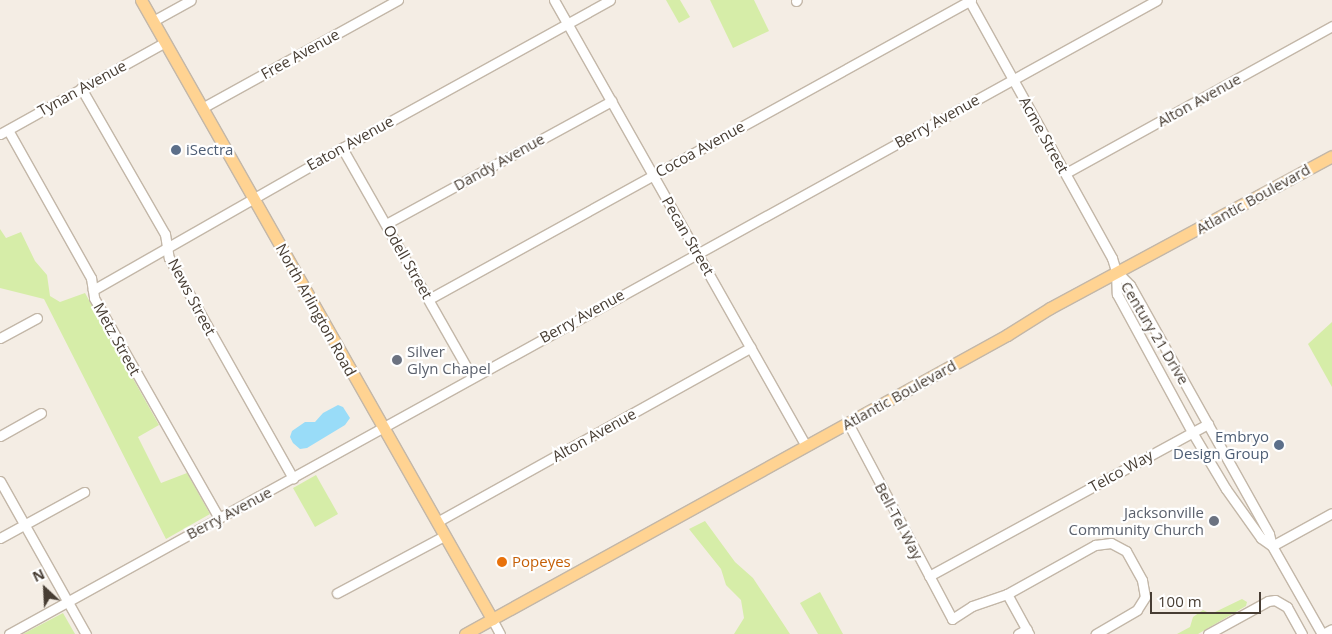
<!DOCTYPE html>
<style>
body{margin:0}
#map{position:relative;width:1332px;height:634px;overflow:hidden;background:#f4ede4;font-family:"Open Sans",sans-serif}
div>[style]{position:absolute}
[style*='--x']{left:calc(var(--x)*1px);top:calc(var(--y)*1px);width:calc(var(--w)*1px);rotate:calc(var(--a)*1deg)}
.green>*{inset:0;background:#d6eda8}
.water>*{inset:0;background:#99dcf8}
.roads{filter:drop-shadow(1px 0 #c3b7a8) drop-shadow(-1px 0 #c3b7a8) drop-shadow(0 1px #c3b7a8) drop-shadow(0 -1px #c3b7a8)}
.minor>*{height:9px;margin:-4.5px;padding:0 4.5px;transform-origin:4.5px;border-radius:4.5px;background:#fff}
.major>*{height:11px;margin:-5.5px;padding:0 5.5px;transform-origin:5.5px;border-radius:5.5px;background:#ffd392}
.dots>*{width:14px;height:14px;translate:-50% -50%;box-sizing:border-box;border:2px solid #fff;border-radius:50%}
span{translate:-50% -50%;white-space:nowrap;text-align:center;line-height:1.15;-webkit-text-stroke:4.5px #fff;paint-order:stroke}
.street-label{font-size:15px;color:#473d33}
.service-label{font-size:15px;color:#4e5e75}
.left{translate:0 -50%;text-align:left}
.right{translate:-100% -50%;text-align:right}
.worship-label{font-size:15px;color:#5b616d}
.food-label{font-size:15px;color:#c56008}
.north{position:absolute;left:20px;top:564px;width:50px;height:50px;-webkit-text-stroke:4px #fff;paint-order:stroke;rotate:335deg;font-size:14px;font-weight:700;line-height:20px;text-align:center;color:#473d33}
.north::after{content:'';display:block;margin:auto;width:18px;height:22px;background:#473d33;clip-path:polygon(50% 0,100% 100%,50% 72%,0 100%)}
.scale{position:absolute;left:1150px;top:592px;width:111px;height:22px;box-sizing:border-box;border:2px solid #473d33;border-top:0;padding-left:6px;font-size:15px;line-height:18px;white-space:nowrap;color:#473d33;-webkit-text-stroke:4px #fff;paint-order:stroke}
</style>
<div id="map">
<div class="green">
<div style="clip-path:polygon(666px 0,680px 0,690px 17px,679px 23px)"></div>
<div style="clip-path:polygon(710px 0,754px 0,769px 31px,733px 48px)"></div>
<div style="clip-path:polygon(0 229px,6px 238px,21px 232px,35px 261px,47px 275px,50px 296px,60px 302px,85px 293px,159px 425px,138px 437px,161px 483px,187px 473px,210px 514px,166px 539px,44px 299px,0 288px)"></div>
<div style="clip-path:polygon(1332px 322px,1332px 387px,1308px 344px)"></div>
<div style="clip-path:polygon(316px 475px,338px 514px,315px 527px,293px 488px)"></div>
<div style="clip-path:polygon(705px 521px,735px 562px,753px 578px,790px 634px,734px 634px,744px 618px,741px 600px,726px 585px,721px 569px,689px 529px)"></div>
<div style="clip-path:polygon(820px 592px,843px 634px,818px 634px,800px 603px)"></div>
<div style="clip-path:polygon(1242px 599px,1247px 602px,1246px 606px,1198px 634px,1177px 634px,1190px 627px,1193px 617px,1203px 610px,1211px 614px)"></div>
<div style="clip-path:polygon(63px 613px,75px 634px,23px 634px)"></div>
</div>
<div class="water">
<div style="clip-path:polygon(338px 405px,343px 407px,350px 418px,345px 425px,307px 448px,300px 449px,293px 443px,290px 437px,292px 431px,305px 422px,315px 422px,323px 413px)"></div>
</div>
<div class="roads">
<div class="minor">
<div style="--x:554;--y:0;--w:512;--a:60.53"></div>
<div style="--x:969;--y:0;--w:295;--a:61"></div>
<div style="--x:1112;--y:258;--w:14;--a:73"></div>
<div style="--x:1116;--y:271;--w:23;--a:88"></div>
<div style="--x:1117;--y:294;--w:157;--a:61.5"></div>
<div style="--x:1192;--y:432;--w:66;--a:59.2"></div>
<div style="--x:1226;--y:489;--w:60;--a:54.5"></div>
<div style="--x:1261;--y:538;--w:14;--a:36"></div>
<div style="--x:796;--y:1;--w:1;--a:-45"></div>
<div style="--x:153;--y:21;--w:43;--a:-28.9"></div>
<div style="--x:81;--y:88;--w:168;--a:60.1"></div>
<div style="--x:165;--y:234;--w:24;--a:81"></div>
<div style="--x:169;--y:258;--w:253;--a:60.6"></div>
<div style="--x:202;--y:108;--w:224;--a:-28.9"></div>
<div style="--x:8;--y:130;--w:170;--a:60.7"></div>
<div style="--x:91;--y:278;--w:20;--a:81"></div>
<div style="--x:94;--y:298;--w:253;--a:60.4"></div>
<div style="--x:0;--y:134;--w:189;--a:-29.1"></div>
<div style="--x:342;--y:148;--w:263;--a:60.4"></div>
<div style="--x:1066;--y:173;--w:304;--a:-28.9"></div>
<div style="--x:386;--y:224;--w:257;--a:-28.6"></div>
<div style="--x:1116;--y:271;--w:20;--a:45"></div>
<div style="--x:1130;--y:285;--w:285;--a:60.8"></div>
<div style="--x:1269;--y:534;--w:12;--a:76"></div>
<div style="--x:1272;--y:546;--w:101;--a:60.4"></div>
<div style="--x:93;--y:290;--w:287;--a:-29.7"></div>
<div style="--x:342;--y:148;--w:306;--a:-28.9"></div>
<div style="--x:429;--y:299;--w:619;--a:-28.88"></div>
<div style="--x:0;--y:338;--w:42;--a:-28.4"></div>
<div style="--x:848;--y:423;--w:222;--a:62"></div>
<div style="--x:952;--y:619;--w:24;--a:-33"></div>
<div style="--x:972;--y:606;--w:37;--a:-19"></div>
<div style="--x:1007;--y:594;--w:101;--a:-29.1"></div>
<div style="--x:1095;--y:545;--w:16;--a:-7"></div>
<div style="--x:1111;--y:543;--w:17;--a:28"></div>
<div style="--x:1126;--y:551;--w:33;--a:61"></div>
<div style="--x:1142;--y:580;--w:17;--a:80"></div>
<div style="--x:1145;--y:597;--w:15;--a:122"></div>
<div style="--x:1137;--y:610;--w:48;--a:149.7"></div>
<div style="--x:0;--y:436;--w:47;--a:-29.3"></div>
<div style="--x:0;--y:481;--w:176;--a:60.7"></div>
<div style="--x:437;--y:522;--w:359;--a:-29.1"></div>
<div style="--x:0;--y:538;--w:96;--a:-28.7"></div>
<div style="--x:1272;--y:546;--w:68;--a:-28.8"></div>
<div style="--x:929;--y:576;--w:318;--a:-28.6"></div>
<div style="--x:337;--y:593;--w:121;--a:-28"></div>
<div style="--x:1007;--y:594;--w:46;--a:61.2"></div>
<div style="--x:492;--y:619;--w:17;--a:62"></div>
<div style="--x:9;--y:634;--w:1311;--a:-28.91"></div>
<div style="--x:1018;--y:634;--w:10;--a:-29"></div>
<div style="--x:1208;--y:634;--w:68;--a:-28.8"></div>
<div style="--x:1268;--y:601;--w:7;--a:-8"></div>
<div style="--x:1275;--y:600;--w:14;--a:30"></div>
<div style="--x:1287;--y:607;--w:31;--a:61"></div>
<div style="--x:1323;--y:634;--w:10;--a:-29"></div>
</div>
<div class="major">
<div style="--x:141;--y:0;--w:712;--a:60.44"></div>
<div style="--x:465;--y:634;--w:619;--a:-28.88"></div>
<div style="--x:1007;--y:335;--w:51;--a:-32.1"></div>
<div style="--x:1050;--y:308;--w:320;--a:-28.3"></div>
</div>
</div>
<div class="dots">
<div style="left:176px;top:150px;background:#5c6f8a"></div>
<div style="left:397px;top:360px;background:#6b7280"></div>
<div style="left:1279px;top:445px;background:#5c6f8a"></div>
<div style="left:1214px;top:521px;background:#6b7280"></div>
<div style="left:502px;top:562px;background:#e8710a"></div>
</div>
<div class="street-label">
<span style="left:300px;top:54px;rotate:-29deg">Free Avenue</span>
<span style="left:82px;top:88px;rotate:-29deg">Tynan Avenue</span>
<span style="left:1199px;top:100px;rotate:-29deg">Alton Avenue</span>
<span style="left:937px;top:121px;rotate:-29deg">Berry Avenue</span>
<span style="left:1044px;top:135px;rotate:61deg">Acme Street</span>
<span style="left:350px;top:143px;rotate:-29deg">Eaton Avenue</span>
<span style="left:700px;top:149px;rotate:-29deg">Cocoa Avenue</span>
<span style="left:499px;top:162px;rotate:-29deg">Dandy Avenue</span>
<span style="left:1253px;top:199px;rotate:-29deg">Atlantic Boulevard</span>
<span style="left:688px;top:236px;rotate:60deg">Pecan Street</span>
<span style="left:408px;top:262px;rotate:60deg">Odell Street</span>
<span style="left:192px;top:297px;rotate:62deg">News Street</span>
<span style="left:316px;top:310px;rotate:61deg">North Arlington Road</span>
<span style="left:582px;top:316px;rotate:-29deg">Berry Avenue</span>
<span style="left:1155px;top:333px;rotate:59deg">Century 21 Drive</span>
<span style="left:117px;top:339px;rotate:61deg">Metz Street</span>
<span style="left:899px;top:395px;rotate:-29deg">Atlantic Boulevard</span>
<span style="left:594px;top:435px;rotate:-29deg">Alton Avenue</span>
<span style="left:1121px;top:471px;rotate:-29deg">Telco Way</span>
<span style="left:229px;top:513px;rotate:-28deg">Berry Avenue</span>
<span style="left:899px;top:521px;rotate:62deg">Bell-Tel Way</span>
</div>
<div class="service-label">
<span class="left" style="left:186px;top:150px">iSectra</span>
<span class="right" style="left:1269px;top:445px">Embryo<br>Design Group</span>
</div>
<div class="worship-label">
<span class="left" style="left:407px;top:360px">Silver<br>Glyn Chapel</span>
<span class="right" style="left:1204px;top:521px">Jacksonville<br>Community Church</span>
</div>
<div class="food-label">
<span class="left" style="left:512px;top:562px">Popeyes</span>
</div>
<div class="north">N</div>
<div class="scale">100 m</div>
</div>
